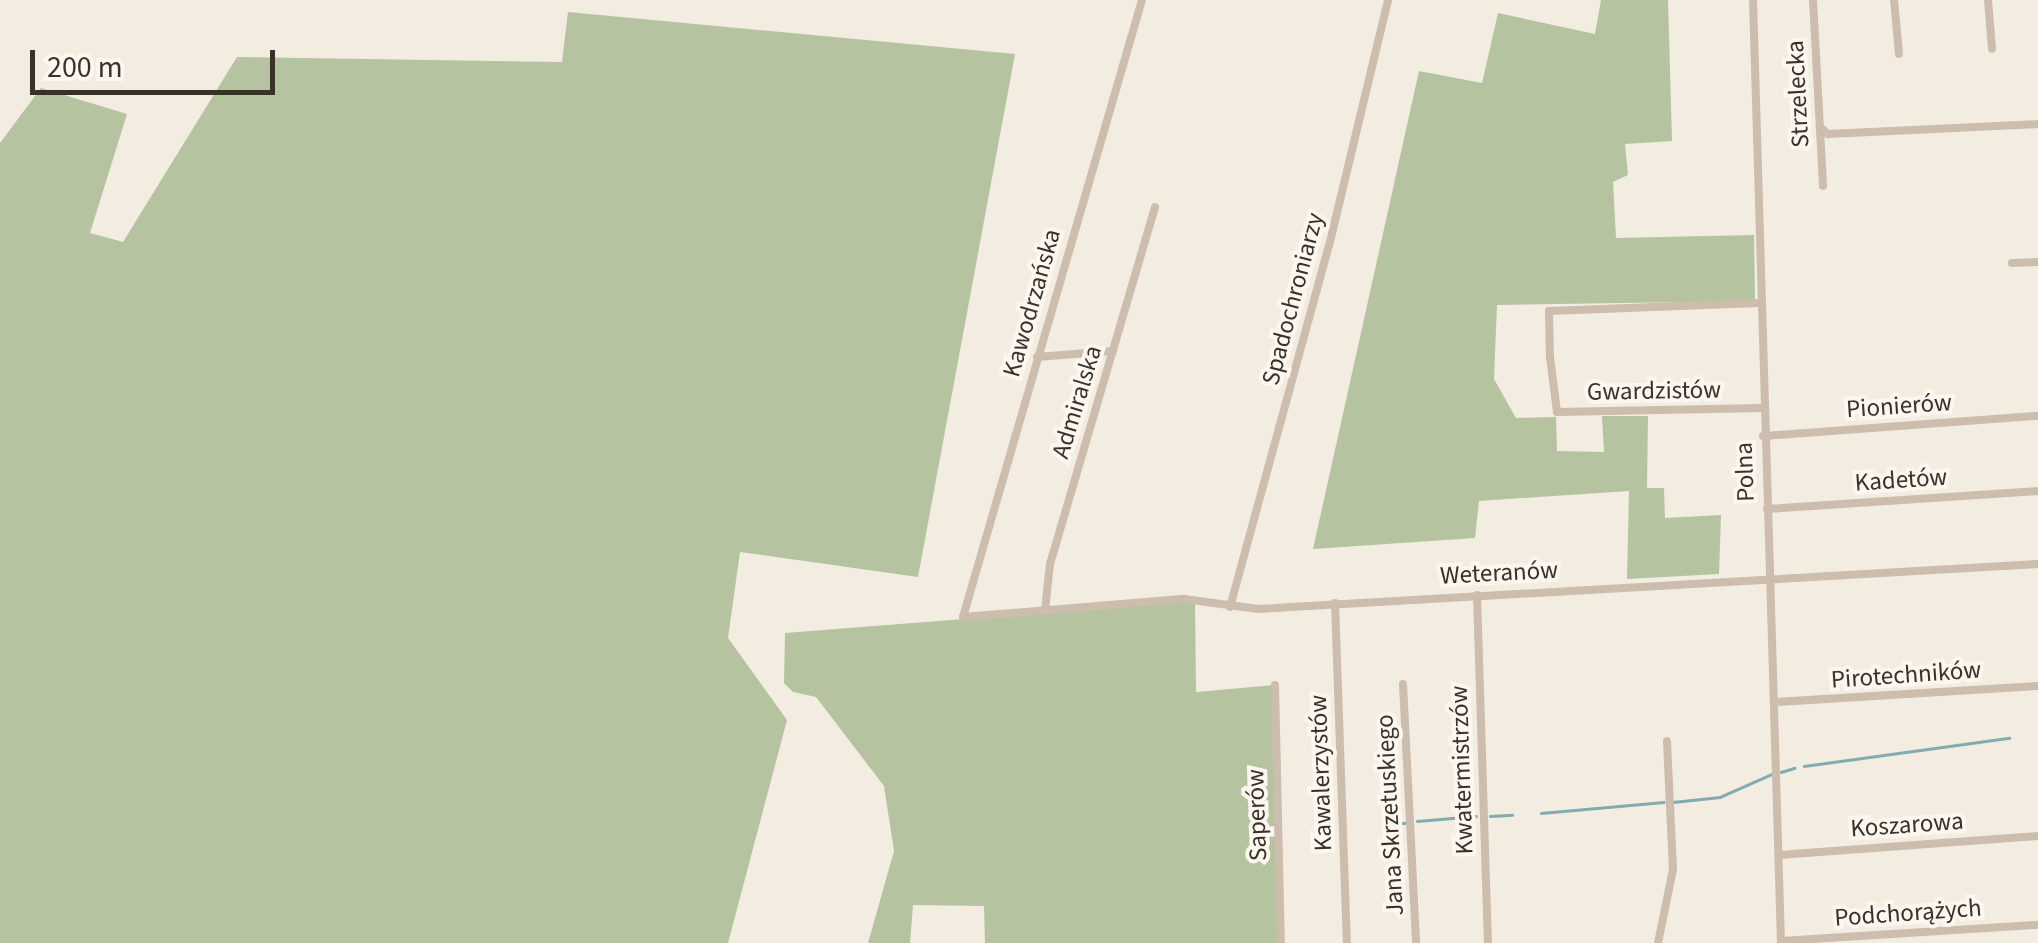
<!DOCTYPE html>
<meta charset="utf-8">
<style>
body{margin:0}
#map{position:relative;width:2038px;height:943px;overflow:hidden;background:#f3ece1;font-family:"Source Sans 3",sans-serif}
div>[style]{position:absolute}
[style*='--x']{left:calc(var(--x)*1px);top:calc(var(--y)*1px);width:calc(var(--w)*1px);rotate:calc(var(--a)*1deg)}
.green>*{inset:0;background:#b5c3a1}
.stream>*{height:2.5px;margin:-1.25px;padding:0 1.25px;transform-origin:1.25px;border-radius:1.25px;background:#80abb0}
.minor>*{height:8px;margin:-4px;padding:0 4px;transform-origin:4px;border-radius:4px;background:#ccbdac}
span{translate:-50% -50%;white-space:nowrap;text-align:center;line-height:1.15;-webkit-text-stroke:8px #fbf6ee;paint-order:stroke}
.street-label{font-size:25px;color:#3a312b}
.scale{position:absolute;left:30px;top:50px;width:245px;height:45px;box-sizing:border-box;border:5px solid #3a312b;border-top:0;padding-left:12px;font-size:30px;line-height:35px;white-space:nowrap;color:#3a312b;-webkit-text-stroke:8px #fbf6ee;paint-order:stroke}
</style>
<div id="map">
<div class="green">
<div style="clip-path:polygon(1601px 0,1668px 0,1672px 141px,1625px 144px,1628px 175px,1613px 182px,1616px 238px,1754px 235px,1755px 301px,1497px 305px,1494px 379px,1516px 418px,1556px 417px,1557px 451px,1604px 452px,1602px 416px,1648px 416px,1647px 488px,1664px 488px,1665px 518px,1721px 515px,1719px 574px,1627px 579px,1629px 491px,1479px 501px,1475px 538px,1313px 549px,1419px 71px,1482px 83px,1498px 13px,1595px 34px)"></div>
<div style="clip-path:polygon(568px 12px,1015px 54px,918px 577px,740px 552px,728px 638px,787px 720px,728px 943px,0 943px,0 143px,41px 88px,127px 114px,90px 233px,123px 242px,237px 57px,562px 62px)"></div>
<div style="clip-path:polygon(1195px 601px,1196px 692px,1275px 685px,1281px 943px,985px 943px,984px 906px,913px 905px,910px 943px,868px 943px,894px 851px,884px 786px,816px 697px,793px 692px,784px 683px,785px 633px)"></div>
</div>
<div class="stream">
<div style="--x:1804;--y:766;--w:207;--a:-7.8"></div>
<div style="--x:1781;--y:772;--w:14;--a:-17"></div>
<div style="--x:1673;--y:802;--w:47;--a:-6.1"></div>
<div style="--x:1720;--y:797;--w:57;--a:-23.9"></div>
<div style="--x:1541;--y:813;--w:123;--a:-5.1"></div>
<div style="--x:1490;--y:816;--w:22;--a:-3"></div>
<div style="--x:1417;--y:821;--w:59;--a:-4.8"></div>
<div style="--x:1385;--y:826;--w:20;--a:-9"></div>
</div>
<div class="minor">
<div style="--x:1142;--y:0;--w:642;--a:106.18"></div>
<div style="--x:963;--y:617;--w:222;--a:-4.7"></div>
<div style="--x:1184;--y:599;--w:75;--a:7.7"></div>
<div style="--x:1258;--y:609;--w:781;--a:-3.3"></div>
<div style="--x:1753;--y:0;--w:943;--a:88.3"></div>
<div style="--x:1813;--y:0;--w:186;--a:86.9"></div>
<div style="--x:1894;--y:0;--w:54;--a:84.7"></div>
<div style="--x:1988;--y:0;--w:49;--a:85.3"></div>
<div style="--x:1820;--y:127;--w:11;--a:41"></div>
<div style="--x:1828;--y:134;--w:210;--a:-2.7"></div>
<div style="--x:2012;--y:263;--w:26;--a:-2"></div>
<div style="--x:1759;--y:303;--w:210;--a:177.8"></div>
<div style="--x:1549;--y:311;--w:46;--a:88.8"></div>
<div style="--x:1550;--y:357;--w:55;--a:82.7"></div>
<div style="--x:1557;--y:412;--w:206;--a:-1.1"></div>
<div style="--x:1037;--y:357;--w:76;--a:-4.5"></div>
<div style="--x:1763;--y:436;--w:276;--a:-4.2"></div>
<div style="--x:1767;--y:509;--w:272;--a:-3.8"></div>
<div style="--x:1477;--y:595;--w:348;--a:88.2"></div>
<div style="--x:1335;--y:603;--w:340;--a:88"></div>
<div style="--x:1230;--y:607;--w:374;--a:-74.7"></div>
<div style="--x:1329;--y:246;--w:253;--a:-76.5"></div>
<div style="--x:1045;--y:610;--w:46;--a:-83.8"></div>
<div style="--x:1050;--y:564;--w:372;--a:-73.6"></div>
<div style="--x:1403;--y:684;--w:259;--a:87.1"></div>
<div style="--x:1275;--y:685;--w:258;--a:88.7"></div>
<div style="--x:1776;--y:702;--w:262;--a:-3.5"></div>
<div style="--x:1779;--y:855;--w:260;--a:-4.2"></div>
<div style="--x:1781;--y:941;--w:257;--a:-3.6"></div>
<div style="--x:1658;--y:943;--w:76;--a:-78.5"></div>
<div style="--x:1673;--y:869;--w:128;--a:-92.7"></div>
</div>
<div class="street-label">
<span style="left:1798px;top:94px;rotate:-93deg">Strzelecka</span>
<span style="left:1293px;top:299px;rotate:-75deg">Spadochroniarzy</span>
<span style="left:1032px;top:303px;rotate:-74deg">Kawodrzańska</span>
<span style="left:1654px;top:391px;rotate:-1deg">Gwardzistów</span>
<span style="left:1077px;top:402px;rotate:-73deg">Admiralska</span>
<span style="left:1899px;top:406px;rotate:-4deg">Pionierów</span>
<span style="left:1745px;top:472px;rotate:-92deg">Polna</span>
<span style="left:1901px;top:480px;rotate:-4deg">Kadetów</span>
<span style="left:1499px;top:573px;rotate:-3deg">Weteranów</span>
<span style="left:1906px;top:675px;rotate:-4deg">Pirotechników</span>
<span style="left:1462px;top:770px;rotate:-92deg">Kwatermistrzów</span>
<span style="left:1321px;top:773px;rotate:-92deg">Kawalerzystów</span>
<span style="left:1257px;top:815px;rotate:-92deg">Saperów</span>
<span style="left:1390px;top:815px;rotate:-93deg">Jana Skrzetuskiego</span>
<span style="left:1907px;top:825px;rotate:-4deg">Koszarowa</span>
<span style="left:1908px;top:913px;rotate:-4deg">Podchorążych</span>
</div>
<div class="scale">200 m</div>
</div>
